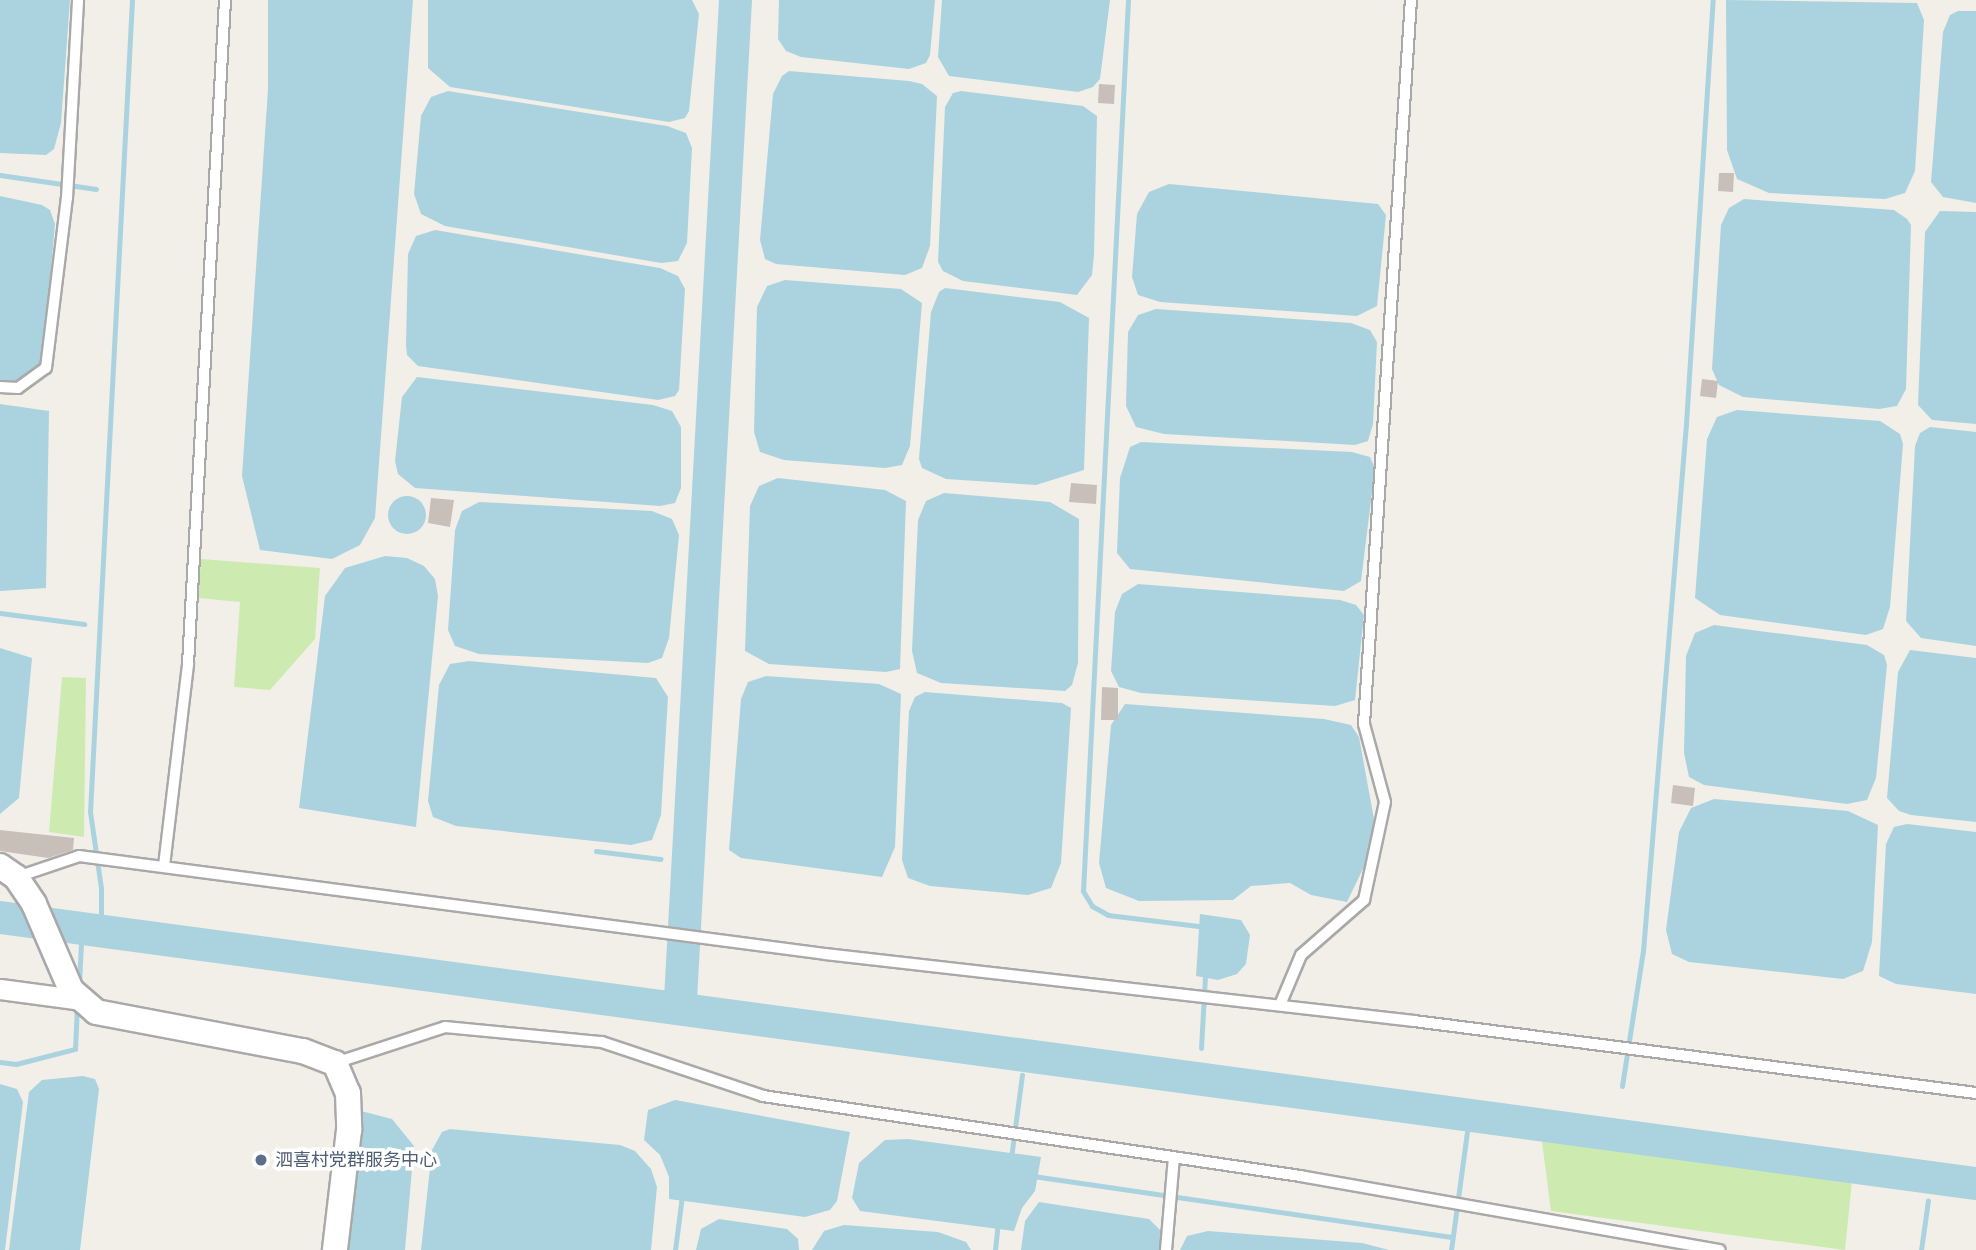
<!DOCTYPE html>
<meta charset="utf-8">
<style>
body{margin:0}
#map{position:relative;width:1976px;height:1250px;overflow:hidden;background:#f2efe9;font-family:Signika,"Noto Sans SC",sans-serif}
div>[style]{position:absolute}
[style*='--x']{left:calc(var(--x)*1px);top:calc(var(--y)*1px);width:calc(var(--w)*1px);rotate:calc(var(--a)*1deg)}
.grass>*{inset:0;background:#cdebb0}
.water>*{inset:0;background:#aad3df}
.round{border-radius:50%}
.stream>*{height:5px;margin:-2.5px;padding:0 2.5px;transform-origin:2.5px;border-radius:2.5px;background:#aad3df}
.river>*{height:33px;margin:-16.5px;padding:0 16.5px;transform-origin:16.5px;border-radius:16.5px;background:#aad3df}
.building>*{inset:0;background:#c7bfb8}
.roads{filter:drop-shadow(2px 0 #a9a9a9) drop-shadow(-2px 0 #a9a9a9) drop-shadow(0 2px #a9a9a9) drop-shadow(0 -2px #a9a9a9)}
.service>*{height:10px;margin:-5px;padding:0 5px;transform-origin:5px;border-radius:5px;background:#fff}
.minor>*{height:19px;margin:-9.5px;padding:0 9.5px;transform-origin:9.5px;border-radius:9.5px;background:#fff}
.tertiary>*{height:24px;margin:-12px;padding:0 12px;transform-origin:12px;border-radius:12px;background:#fff}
.dots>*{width:19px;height:19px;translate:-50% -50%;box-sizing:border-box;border:4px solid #fff;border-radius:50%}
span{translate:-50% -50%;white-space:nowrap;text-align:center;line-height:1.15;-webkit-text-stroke:7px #fff;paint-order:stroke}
.service-label{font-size:18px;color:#4e5e75}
.left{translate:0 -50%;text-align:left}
</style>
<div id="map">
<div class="grass">
<div style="clip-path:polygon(201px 559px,320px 568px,315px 639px,270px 690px,234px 687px,240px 602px,198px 598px)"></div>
<div style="clip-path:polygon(62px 677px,86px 678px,84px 837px,49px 832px)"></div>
<div style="clip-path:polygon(1541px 1134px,1852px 1181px,1845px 1250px,1551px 1211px)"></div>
</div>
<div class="water">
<div style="clip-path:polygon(0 0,70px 0,61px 123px,54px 149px,46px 155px,0 153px)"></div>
<div style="clip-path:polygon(268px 0,413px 0,375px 518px,360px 545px,332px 559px,260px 550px,242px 476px,268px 89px)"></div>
<div style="clip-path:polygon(428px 0,692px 0,699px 14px,689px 111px,685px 118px,669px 122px,450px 87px,428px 68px)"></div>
<div style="clip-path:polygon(779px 0,935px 0,930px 55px,926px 63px,909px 69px,801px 57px,786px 51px,778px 39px)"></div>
<div style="clip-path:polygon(942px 0,1110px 0,1100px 79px,1093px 87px,1078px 92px,949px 76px,938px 57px)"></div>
<div style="clip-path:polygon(1726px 0,1917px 3px,1924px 20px,1915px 171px,1905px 193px,1885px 199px,1769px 193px,1737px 179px,1727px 150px)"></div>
<div style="clip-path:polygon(1958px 11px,1976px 11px,1976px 203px,1943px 197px,1931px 182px,1943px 32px,1950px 15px)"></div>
<div style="clip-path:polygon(789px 71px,909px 81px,922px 84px,937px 96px,930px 246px,922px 268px,905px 275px,776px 264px,765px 259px,760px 240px,773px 94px,782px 76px)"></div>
<div style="clip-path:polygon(448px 91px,667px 126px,686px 133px,692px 148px,687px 243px,678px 261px,661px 263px,445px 226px,421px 214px,414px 194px,421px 116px,431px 97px)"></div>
<div style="clip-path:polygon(961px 91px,1083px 106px,1097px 116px,1094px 255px,1092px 275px,1077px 295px,963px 281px,943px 271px,938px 262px,945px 107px,953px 93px)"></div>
<div style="clip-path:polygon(1169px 184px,1378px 204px,1386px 215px,1377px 306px,1357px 316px,1160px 302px,1138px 295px,1132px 277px,1137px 214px,1149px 192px)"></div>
<div style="clip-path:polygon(0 196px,42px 205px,50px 210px,55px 224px,43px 360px,39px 372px,22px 383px,0 383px)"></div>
<div style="clip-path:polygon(1744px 199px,1894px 210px,1907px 219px,1911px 225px,1906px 389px,1897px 406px,1879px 409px,1743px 397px,1719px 385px,1712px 369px,1721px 225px,1729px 208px)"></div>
<div style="clip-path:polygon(1940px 211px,1976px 212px,1976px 424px,1932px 420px,1918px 405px,1925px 232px)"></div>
<div style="clip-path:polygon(435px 230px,660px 268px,678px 276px,685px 289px,679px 390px,675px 396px,658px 400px,418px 366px,407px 355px,406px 345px,408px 254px,416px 236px)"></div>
<div style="clip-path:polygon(785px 280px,901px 289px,922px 303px,910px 446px,902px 465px,885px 468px,784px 460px,760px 452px,754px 432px,757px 307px,767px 286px)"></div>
<div style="clip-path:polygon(945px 288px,1060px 302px,1089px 318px,1084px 470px,1036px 485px,946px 479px,922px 468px,919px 459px,931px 312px,939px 292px)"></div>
<div style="clip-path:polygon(1156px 309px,1351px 323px,1370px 330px,1377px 342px,1373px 424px,1368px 441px,1355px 445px,1164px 434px,1136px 427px,1126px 406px,1128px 332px,1138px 315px)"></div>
<div style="clip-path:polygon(417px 377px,653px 405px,672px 411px,681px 427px,681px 488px,675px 503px,660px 506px,415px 488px,398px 474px,395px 461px,402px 397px)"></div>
<div style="clip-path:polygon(0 404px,49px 411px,46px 588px,0 591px)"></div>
<div style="clip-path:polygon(1737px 410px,1880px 421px,1900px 434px,1903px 444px,1890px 607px,1883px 629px,1866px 635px,1720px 615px,1695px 598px,1707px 439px,1717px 417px)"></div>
<div style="clip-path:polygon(1930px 427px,1976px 432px,1976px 646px,1921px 638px,1906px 621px,1915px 446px,1920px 433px)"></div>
<div style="clip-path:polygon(1141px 442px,1352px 452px,1370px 457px,1375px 468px,1361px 581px,1344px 591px,1130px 569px,1117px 553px,1120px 478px,1130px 447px)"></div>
<div style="clip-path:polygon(778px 478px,885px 490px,906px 501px,900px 669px,886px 672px,769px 664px,745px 651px,750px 506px,759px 486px)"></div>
<div style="clip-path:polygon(944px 493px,1050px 502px,1079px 519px,1078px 663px,1072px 685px,1065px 691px,941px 683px,917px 673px,912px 651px,918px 520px,926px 501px)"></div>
<div class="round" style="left:388px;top:496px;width:38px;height:38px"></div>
<div style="clip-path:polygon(479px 502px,652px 511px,672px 519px,679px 535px,669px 638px,662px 658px,648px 663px,479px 654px,455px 646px,448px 630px,455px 530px,462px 511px)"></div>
<div style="clip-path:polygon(385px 556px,407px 558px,424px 566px,435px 579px,438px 596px,416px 827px,299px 808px,325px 596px,345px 568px)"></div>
<div style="clip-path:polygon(1138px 584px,1340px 600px,1356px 605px,1364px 615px,1355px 700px,1335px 706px,1141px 693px,1119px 687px,1111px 671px,1115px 612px,1122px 594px)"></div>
<div style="clip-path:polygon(1714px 625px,1867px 645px,1884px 655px,1887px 665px,1876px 778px,1867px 800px,1847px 804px,1704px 785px,1689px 777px,1684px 753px,1686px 656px,1695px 633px)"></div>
<div style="clip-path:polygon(0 648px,32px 658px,19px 798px,0 814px)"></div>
<div style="clip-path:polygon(1910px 650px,1976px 658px,1976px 822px,1911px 815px,1899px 811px,1887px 798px,1898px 672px)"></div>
<div style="clip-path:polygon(469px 661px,656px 678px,668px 697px,661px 815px,652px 840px,631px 845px,456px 826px,433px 817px,428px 801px,439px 685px,450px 664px)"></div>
<div style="clip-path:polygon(766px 676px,879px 684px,901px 694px,895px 847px,882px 877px,741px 858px,729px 850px,741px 699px,748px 682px)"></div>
<div style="clip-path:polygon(925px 692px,1062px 703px,1071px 708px,1061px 863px,1051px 888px,1028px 895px,930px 886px,908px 878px,902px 860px,909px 711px,915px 697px)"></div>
<div style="clip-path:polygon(1125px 704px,1324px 719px,1351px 725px,1359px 737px,1374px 819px,1372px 850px,1347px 902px,1311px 895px,1290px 883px,1251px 886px,1233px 900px,1139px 901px,1106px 888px,1099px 863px,1111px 725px)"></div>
<div style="clip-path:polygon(1714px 799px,1848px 811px,1878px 825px,1872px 942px,1863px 971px,1843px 979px,1689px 962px,1672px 954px,1666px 930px,1679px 832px,1691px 808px)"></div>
<div style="clip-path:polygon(1907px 824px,1976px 832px,1976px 994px,1896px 984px,1879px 976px,1886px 844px,1894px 827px)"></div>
<div style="clip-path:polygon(1200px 914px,1241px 920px,1250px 935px,1246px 964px,1237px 974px,1218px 980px,1196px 976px)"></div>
<div style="clip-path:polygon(83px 1076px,95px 1079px,99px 1089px,80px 1250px,9px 1250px,29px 1092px,42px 1080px)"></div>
<div style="clip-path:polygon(0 1084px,17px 1089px,23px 1102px,5px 1250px,0 1250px)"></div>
<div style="clip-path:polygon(675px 1100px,850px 1132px,837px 1201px,830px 1210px,805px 1217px,669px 1199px,669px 1177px,660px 1155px,644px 1140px,648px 1110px)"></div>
<div style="clip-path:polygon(357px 1110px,392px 1119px,414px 1146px,405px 1250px,343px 1250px)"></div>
<div style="clip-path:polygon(450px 1129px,620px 1145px,635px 1151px,651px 1169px,657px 1187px,651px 1250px,421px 1250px,432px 1150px,442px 1132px)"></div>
<div style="clip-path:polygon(908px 1139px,1041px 1157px,1035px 1191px,1022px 1208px,1014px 1231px,860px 1211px,852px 1198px,859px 1163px,885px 1140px)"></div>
<div style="clip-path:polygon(1039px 1202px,1149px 1219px,1162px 1232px,1162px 1250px,1021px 1250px,1025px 1221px)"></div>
<div style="clip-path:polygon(719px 1219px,787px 1229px,798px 1239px,799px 1250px,696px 1250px,701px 1229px)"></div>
<div style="clip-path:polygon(844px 1225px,938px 1232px,966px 1242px,971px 1250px,812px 1250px,824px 1231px)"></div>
<div style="clip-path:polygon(1208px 1231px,1362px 1243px,1389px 1250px,1180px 1250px,1187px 1236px)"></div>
</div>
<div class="stream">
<div style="--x:1128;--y:0;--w:892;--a:92.89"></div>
<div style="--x:1083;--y:891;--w:17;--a:59"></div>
<div style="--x:1092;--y:906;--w:18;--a:29"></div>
<div style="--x:1108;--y:915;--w:99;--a:7"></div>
<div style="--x:0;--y:175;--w:97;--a:8.3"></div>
<div style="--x:0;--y:613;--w:85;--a:7.5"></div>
<div style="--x:596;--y:851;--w:65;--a:7"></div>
<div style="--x:101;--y:930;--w:42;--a:-90"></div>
<div style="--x:101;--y:888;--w:77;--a:-98.2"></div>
<div style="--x:90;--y:812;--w:813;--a:-87.04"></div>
<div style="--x:79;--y:982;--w:39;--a:-87"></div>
<div style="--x:1201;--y:1048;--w:72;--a:-86.8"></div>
<div style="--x:0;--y:1062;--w:16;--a:7"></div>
<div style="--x:16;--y:1064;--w:61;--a:-14.3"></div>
<div style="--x:75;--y:1049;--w:44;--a:-87.4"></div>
<div style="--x:1622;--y:1086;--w:137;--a:-81.2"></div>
<div style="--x:1643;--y:951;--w:529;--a:-85.34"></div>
<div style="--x:1686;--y:424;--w:425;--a:-86.4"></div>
<div style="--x:1011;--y:1158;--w:84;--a:-82.5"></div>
<div style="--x:1033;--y:1176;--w:423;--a:8.3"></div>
<div style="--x:675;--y:1250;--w:55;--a:-82.7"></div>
<div style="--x:995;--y:1250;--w:28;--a:-84"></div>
<div style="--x:1451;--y:1250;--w:126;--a:-82.3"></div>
<div style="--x:1921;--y:1250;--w:50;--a:-82"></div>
</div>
<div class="river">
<div style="--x:0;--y:917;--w:1994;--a:7.67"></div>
<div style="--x:680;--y:999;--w:1001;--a:-86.85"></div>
</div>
<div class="building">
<div style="clip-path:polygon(1099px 84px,1115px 85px,1114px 104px,1098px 103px)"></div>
<div style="clip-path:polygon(1719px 173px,1734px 173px,1733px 192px,1718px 191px)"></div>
<div style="clip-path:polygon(1702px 379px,1718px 381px,1716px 398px,1700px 396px)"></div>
<div style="clip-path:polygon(1071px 483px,1097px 485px,1096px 504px,1069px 502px)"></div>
<div style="clip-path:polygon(431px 498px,454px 500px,450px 527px,428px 523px)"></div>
<div style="clip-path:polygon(1102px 687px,1118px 688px,1118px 720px,1101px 720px)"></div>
<div style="clip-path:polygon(1673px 785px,1695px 788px,1693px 806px,1671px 803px)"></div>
<div style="clip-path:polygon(0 830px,74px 838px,73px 850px,48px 858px,0 851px)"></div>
</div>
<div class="roads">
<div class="service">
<div style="--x:0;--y:387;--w:18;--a:3"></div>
<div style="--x:18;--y:388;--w:34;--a:-36"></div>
<div style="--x:46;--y:368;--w:171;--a:-83"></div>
<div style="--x:67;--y:198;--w:198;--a:-86.8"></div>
<div style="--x:164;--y:866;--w:203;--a:-83.2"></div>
<div style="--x:188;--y:664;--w:665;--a:-86.81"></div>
<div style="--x:17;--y:877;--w:65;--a:-18.7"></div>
<div style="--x:79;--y:856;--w:752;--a:7.48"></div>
<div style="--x:825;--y:954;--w:593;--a:6.49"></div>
<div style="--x:1414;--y:1021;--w:567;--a:7.3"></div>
<div style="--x:1280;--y:1005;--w:54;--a:-67.2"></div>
<div style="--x:1301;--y:955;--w:84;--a:-41.1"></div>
<div style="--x:1364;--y:900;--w:100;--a:-77.9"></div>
<div style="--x:1385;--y:802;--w:81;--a:-105.1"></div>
<div style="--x:1364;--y:724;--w:726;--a:-86.29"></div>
<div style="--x:335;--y:1063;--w:116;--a:-18.1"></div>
<div style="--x:445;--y:1027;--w:158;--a:5.5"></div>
<div style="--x:602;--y:1042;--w:170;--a:18.5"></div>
<div style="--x:763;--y:1096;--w:543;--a:8.47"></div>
<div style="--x:1300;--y:1176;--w:426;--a:10"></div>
<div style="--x:1166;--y:1250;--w:93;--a:-85.1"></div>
</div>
<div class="minor">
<div style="--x:0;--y:989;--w:83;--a:7.6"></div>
</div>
<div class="tertiary">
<div style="--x:0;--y:866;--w:19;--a:35"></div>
<div style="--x:16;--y:877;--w:32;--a:56"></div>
<div style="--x:34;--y:904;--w:94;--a:66.7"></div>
<div style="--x:71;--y:990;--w:33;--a:41"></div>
<div style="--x:96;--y:1012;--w:211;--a:10.7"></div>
<div style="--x:303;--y:1051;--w:34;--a:21"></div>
<div style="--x:335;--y:1063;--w:33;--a:67"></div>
<div style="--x:348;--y:1093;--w:37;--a:88"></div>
<div style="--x:349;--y:1130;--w:121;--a:96.7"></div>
</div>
</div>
<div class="dots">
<div style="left:261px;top:1160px;background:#5c6f8a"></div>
</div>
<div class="service-label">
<span class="left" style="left:275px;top:1160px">泗喜村党群服务中心</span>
</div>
</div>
